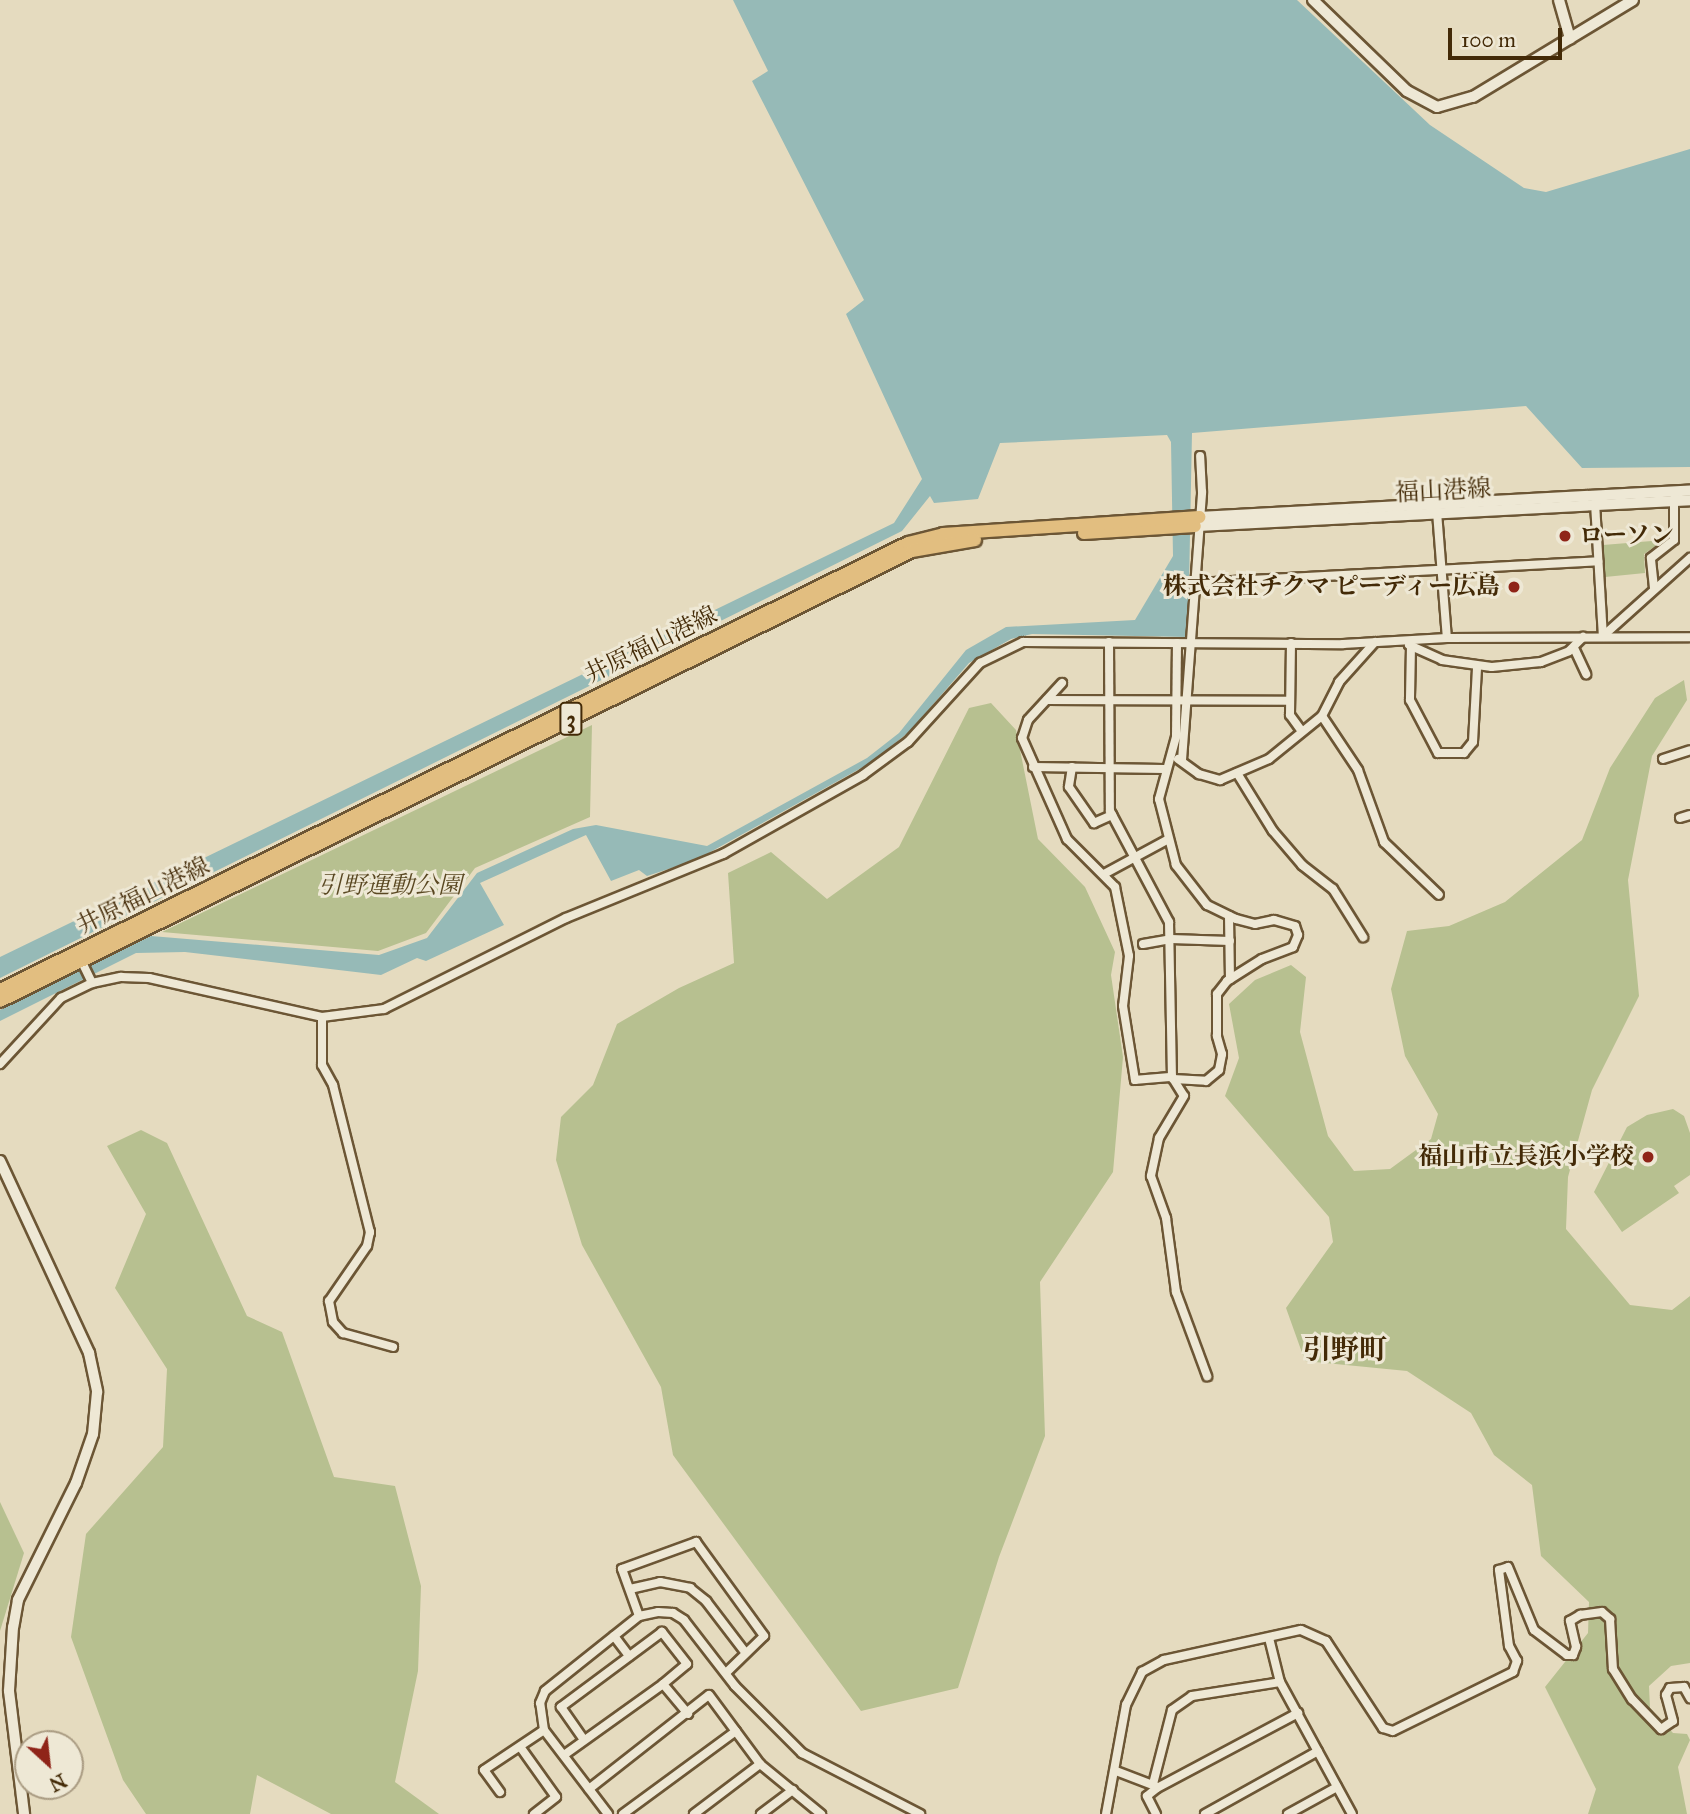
<!DOCTYPE html>
<meta charset="utf-8">
<style>
body{margin:0}
#map{position:relative;width:1690px;height:1814px;overflow:hidden;background:#e5dbbf;font-family:"IM FELL Great Primer","Noto Serif JP",serif}
div>[style]{position:absolute}
[style*='--x']{left:calc(var(--x)*1px);top:calc(var(--y)*1px);width:calc(var(--w)*1px);rotate:calc(var(--a)*1deg)}
.green>*{inset:0;background:#b7c090}
.water>*{inset:0;background:#96bab7}
.roads{filter:drop-shadow(2px 0 #6c5635) drop-shadow(-2px 0 #6c5635) drop-shadow(0 2px #6c5635) drop-shadow(0 -2px #6c5635)}
.minor>*{height:8px;margin:-4px;padding:0 4px;transform-origin:4px;border-radius:4px;background:#eee8d5}
.tertiary>*{height:10px;margin:-5px;padding:0 5px;transform-origin:5px;border-radius:5px;background:#eee8d5}
.secondary>*{height:10px;margin:-5px;padding:0 5px;transform-origin:5px;border-radius:5px;background:#eee8d5}
.primary>*{height:12px;margin:-6px;padding:0 6px;transform-origin:6px;border-radius:6px;background:#e2be80}
.dots>*{width:19px;height:19px;translate:-50% -50%;box-sizing:border-box;border:4px solid #eee8d5;border-radius:50%}
span{translate:-50% -50%;white-space:nowrap;text-align:center;line-height:1.15;-webkit-text-stroke:6px #eee8d5;paint-order:stroke}
.shield-label span{padding:2px 5px;background:#eee8d5;border:2px solid;border-radius:5px;-webkit-text-stroke-width:0}
.shield-label{font-size:23px;color:#432a07;font-weight:700}
.street-label{font-size:24px;color:#432a07}
.poi-label{font-size:24px;color:#432a07;font-weight:700}
.left{translate:0 -50%;text-align:left}
.right{translate:-100% -50%;text-align:right}
.park-label{font-size:24px;color:#5a4822;font-style:italic}
.quarter-label{font-size:28px;color:#432a07;font-weight:700}
.north{position:absolute;left:14px;top:1730px;width:70px;height:70px;box-sizing:border-box;background:#eee8d5;border:2px solid #aa9c83;border-radius:50%;rotate:153deg;font-size:19px;font-weight:700;line-height:28px;text-align:center;color:#432a07}
.north::after{content:'';display:block;margin:auto;width:24px;height:32px;background:#8f2418;clip-path:polygon(50% 0,100% 100%,50% 72%,0 100%)}
.scale{position:absolute;left:1448px;top:28px;width:114px;height:32px;box-sizing:border-box;border:4px solid #432a07;border-top:0;padding-left:9px;font-size:21px;line-height:24px;white-space:nowrap;color:#432a07;-webkit-text-stroke:5px #eee8d5;paint-order:stroke}
</style>
<div id="map">
<div class="green">
<div style="clip-path:polygon(1664px 540px,1644px 554px,1645px 573px,1605px 577px,1603px 545px)"></div>
<div style="clip-path:polygon(1684px 680px,1687px 700px,1652px 756px,1628px 880px,1639px 996px,1592px 1090px,1568px 1177px,1566px 1229px,1630px 1305px,1672px 1310px,1690px 1296px,1690px 1663px,1671px 1666px,1649px 1686px,1650px 1708px,1673px 1733px,1687px 1734px,1690px 1740px,1678px 1767px,1687px 1814px,1588px 1814px,1596px 1789px,1545px 1687px,1588px 1633px,1589px 1602px,1541px 1556px,1532px 1485px,1494px 1455px,1471px 1413px,1407px 1371px,1305px 1361px,1286px 1308px,1333px 1242px,1329px 1217px,1225px 1096px,1239px 1058px,1229px 1004px,1255px 980px,1291px 965px,1306px 977px,1300px 1032px,1328px 1136px,1354px 1171px,1390px 1169px,1431px 1139px,1438px 1114px,1405px 1056px,1391px 989px,1407px 931px,1449px 926px,1505px 902px,1582px 840px,1610px 768px,1655px 698px)"></div>
<div style="clip-path:polygon(991px 703px,1016px 730px,1038px 839px,1085px 887px,1115px 952px,1111px 975px,1123px 1057px,1113px 1172px,1040px 1282px,1045px 1436px,999px 1557px,958px 1688px,861px 1711px,673px 1455px,661px 1387px,582px 1245px,556px 1160px,561px 1117px,593px 1085px,617px 1024px,679px 988px,734px 963px,728px 873px,771px 852px,827px 899px,899px 847px,969px 708px)"></div>
<div style="clip-path:polygon(592px 725px,590px 817px,475px 868px,426px 933px,378px 951px,162px 932px)"></div>
<div style="clip-path:polygon(1673px 1109px,1684px 1116px,1690px 1133px,1690px 1175px,1674px 1186px,1679px 1193px,1622px 1232px,1594px 1192px,1627px 1127px,1647px 1115px)"></div>
<div style="clip-path:polygon(141px 1130px,167px 1143px,247px 1316px,282px 1332px,334px 1477px,395px 1486px,421px 1586px,418px 1671px,395px 1782px,439px 1814px,331px 1814px,257px 1775px,250px 1814px,146px 1814px,123px 1780px,71px 1637px,86px 1534px,163px 1447px,167px 1369px,115px 1288px,146px 1214px,107px 1146px)"></div>
<div style="clip-path:polygon(0 1502px,24px 1553px,0 1631px)"></div>
</div>
<div class="water">
<div style="clip-path:polygon(733px 0,1297px 0,1430px 125px,1524px 188px,1546px 192px,1690px 149px,1690px 467px,1582px 468px,1526px 406px,1192px 433px,1188px 637px,1032px 634px,1011px 639px,969px 663px,910px 731px,872px 762px,696px 860px,647px 876px,639px 870px,611px 881px,586px 835px,480px 883px,504px 925px,426px 961px,417px 958px,381px 975px,185px 952px,136px 953px,0 1021px,0 1010px,151px 936px,379px 955px,427px 938px,477px 873px,573px 829px,596px 825px,707px 846px,867px 758px,899px 733px,966px 650px,1006px 627px,1135px 620px,1173px 556px,1171px 442px,1167px 435px,1000px 443px,978px 499px,934px 503px,930px 496px,902px 531px,0 978px,0 957px,894px 523px,922px 479px,846px 314px,864px 300px,752px 81px,768px 71px)"></div>
</div>
<div class="roads">
<div class="minor">
<div style="--x:1595;--y:503;--w:133;--a:86.6"></div>
<div style="--x:1437;--y:512;--w:126;--a:85.5"></div>
<div style="--x:1195;--y:583;--w:404;--a:-3.1"></div>
<div style="--x:1654;--y:588;--w:30;--a:-96"></div>
<div style="--x:1651;--y:558;--w:29;--a:-38"></div>
<div style="--x:1674;--y:540;--w:41;--a:-90"></div>
<div style="--x:1603;--y:636;--w:117;--a:-41.9"></div>
<div style="--x:1109;--y:642;--w:169;--a:89.7"></div>
<div style="--x:1110;--y:811;--w:126;--a:62"></div>
<div style="--x:1169;--y:922;--w:155;--a:88.9"></div>
<div style="--x:1172;--y:1077;--w:22;--a:58"></div>
<div style="--x:1184;--y:1096;--w:49;--a:120.8"></div>
<div style="--x:1159;--y:1138;--w:39;--a:102"></div>
<div style="--x:1151;--y:1176;--w:45;--a:70.3"></div>
<div style="--x:1166;--y:1218;--w:75;--a:82.3"></div>
<div style="--x:1176;--y:1292;--w:90;--a:69.7"></div>
<div style="--x:1291;--y:643;--w:72;--a:90.8"></div>
<div style="--x:1290;--y:715;--w:19;--a:54"></div>
<div style="--x:1409;--y:645;--w:36;--a:24"></div>
<div style="--x:1442;--y:660;--w:50;--a:8"></div>
<div style="--x:1492;--y:667;--w:49;--a:-5.8"></div>
<div style="--x:1541;--y:662;--w:30;--a:-21"></div>
<div style="--x:1569;--y:651;--w:20;--a:-45"></div>
<div style="--x:1411;--y:646;--w:54;--a:91.1"></div>
<div style="--x:1410;--y:700;--w:60;--a:62.2"></div>
<div style="--x:1438;--y:753;--w:26;--a:0"></div>
<div style="--x:1464;--y:753;--w:14;--a:-51"></div>
<div style="--x:1473;--y:742;--w:74;--a:-86.9"></div>
<div style="--x:1574;--y:648;--w:29;--a:65"></div>
<div style="--x:1062;--y:683;--w:50;--a:132.6"></div>
<div style="--x:1028;--y:720;--w:19;--a:108"></div>
<div style="--x:1022;--y:738;--w:111;--a:66"></div>
<div style="--x:1067;--y:839;--w:68;--a:45"></div>
<div style="--x:1115;--y:887;--w:70;--a:78.5"></div>
<div style="--x:1129;--y:956;--w:50;--a:96.8"></div>
<div style="--x:1123;--y:1006;--w:75;--a:80.8"></div>
<div style="--x:1135;--y:1080;--w:37;--a:-5"></div>
<div style="--x:1047;--y:700;--w:242;--a:0.2"></div>
<div style="--x:1322;--y:716;--w:65;--a:56.3"></div>
<div style="--x:1358;--y:770;--w:77;--a:70.1"></div>
<div style="--x:1384;--y:842;--w:76;--a:43.9"></div>
<div style="--x:1178;--y:759;--w:26;--a:36"></div>
<div style="--x:1199;--y:774;--w:22;--a:16"></div>
<div style="--x:1220;--y:780;--w:53;--a:-23.2"></div>
<div style="--x:1269;--y:759;--w:68;--a:-39.1"></div>
<div style="--x:1322;--y:716;--w:38;--a:-63"></div>
<div style="--x:1339;--y:682;--w:54;--a:-48"></div>
<div style="--x:1663;--y:759;--w:28;--a:-18"></div>
<div style="--x:1182;--y:760;--w:269;--a:-85.7"></div>
<div style="--x:1202;--y:492;--w:36;--a:-93"></div>
<div style="--x:1033;--y:767;--w:131;--a:0.9"></div>
<div style="--x:1072;--y:767;--w:20;--a:99"></div>
<div style="--x:1069;--y:787;--w:44;--a:55.2"></div>
<div style="--x:1094;--y:823;--w:20;--a:-24"></div>
<div style="--x:1237;--y:773;--w:68;--a:58.2"></div>
<div style="--x:1273;--y:831;--w:45;--a:49.5"></div>
<div style="--x:1302;--y:865;--w:39;--a:38"></div>
<div style="--x:1333;--y:889;--w:57;--a:58"></div>
<div style="--x:1680;--y:818;--w:10;--a:-17"></div>
<div style="--x:1104;--y:874;--w:72;--a:-28.4"></div>
<div style="--x:1229;--y:916;--w:63;--a:89.1"></div>
<div style="--x:1143;--y:944;--w:28;--a:-10"></div>
<div style="--x:1171;--y:939;--w:59;--a:1.9"></div>
<div style="--x:80;--y:958;--w:28;--a:64"></div>
<div style="--x:322;--y:1017;--w:48;--a:90"></div>
<div style="--x:322;--y:1065;--w:23;--a:61"></div>
<div style="--x:333;--y:1085;--w:152;--a:75.9"></div>
<div style="--x:370;--y:1232;--w:14;--a:102"></div>
<div style="--x:367;--y:1246;--w:67;--a:124.6"></div>
<div style="--x:329;--y:1301;--w:21;--a:79"></div>
<div style="--x:333;--y:1322;--w:15;--a:48"></div>
<div style="--x:343;--y:1333;--w:52;--a:15.6"></div>
<div style="--x:0;--y:1064;--w:90;--a:-47.3"></div>
<div style="--x:61;--y:998;--w:34;--a:-26"></div>
<div style="--x:92;--y:983;--w:30;--a:-12"></div>
<div style="--x:121;--y:977;--w:28;--a:2"></div>
<div style="--x:149;--y:978;--w:177;--a:12.7"></div>
<div style="--x:322;--y:1017;--w:63;--a:-7.4"></div>
<div style="--x:384;--y:1009;--w:203;--a:-26.6"></div>
<div style="--x:566;--y:918;--w:170;--a:-22.2"></div>
<div style="--x:723;--y:854;--w:161;--a:-29.4"></div>
<div style="--x:863;--y:775;--w:56;--a:-36.3"></div>
<div style="--x:908;--y:742;--w:107;--a:-47.7"></div>
<div style="--x:980;--y:663;--w:48;--a:-26"></div>
<div style="--x:1023;--y:642;--w:320;--a:0.4"></div>
<div style="--x:1343;--y:644;--w:104;--a:-3.3"></div>
<div style="--x:1447;--y:638;--w:243;--a:-0.2"></div>
<div style="--x:1173;--y:1079;--w:33;--a:3"></div>
<div style="--x:1206;--y:1081;--w:17;--a:-40"></div>
<div style="--x:1219;--y:1070;--w:16;--a:-79"></div>
<div style="--x:1222;--y:1054;--w:19;--a:-106"></div>
<div style="--x:1217;--y:1036;--w:42;--a:-90"></div>
<div style="--x:1217;--y:994;--w:16;--a:-52"></div>
<div style="--x:1227;--y:981;--w:41;--a:-32.2"></div>
<div style="--x:1262;--y:959;--w:33;--a:-21"></div>
<div style="--x:1293;--y:947;--w:13;--a:-67"></div>
<div style="--x:1298;--y:935;--w:9;--a:-108"></div>
<div style="--x:1295;--y:926;--w:22;--a:-164"></div>
<div style="--x:1274;--y:920;--w:19;--a:168"></div>
<div style="--x:1255;--y:924;--w:20;--a:-165"></div>
<div style="--x:1236;--y:919;--w:32;--a:-154"></div>
<div style="--x:1207;--y:905;--w:51;--a:-127.8"></div>
<div style="--x:1176;--y:865;--w:68;--a:-104.4"></div>
<div style="--x:1159;--y:799;--w:64;--a:-74.7"></div>
<div style="--x:1176;--y:737;--w:94;--a:-89.4"></div>
<div style="--x:630;--y:1589;--w:31;--a:-13"></div>
<div style="--x:660;--y:1582;--w:31;--a:11"></div>
<div style="--x:690;--y:1588;--w:21;--a:39"></div>
<div style="--x:706;--y:1601;--w:64;--a:52.6"></div>
<div style="--x:639;--y:1616;--w:50;--a:-109.9"></div>
<div style="--x:622;--y:1569;--w:79;--a:-20"></div>
<div style="--x:696;--y:1542;--w:116;--a:54.1"></div>
<div style="--x:764;--y:1636;--w:53;--a:135.8"></div>
<div style="--x:614;--y:1636;--w:25;--a:53"></div>
<div style="--x:1269;--y:1638;--w:45;--a:76"></div>
<div style="--x:1280;--y:1682;--w:150;--a:61.4"></div>
<div style="--x:663;--y:1684;--w:39;--a:50"></div>
<div style="--x:521;--y:1748;--w:60;--a:54.5"></div>
<div style="--x:556;--y:1797;--w:28;--a:142"></div>
<div style="--x:564;--y:1755;--w:122;--a:-35.6"></div>
<div style="--x:663;--y:1684;--w:31;--a:-40"></div>
<div style="--x:687;--y:1664;--w:41;--a:-128"></div>
<div style="--x:662;--y:1632;--w:126;--a:143.4"></div>
<div style="--x:561;--y:1707;--w:40;--a:55.1"></div>
<div style="--x:1116;--y:1771;--w:42;--a:21"></div>
<div style="--x:1153;--y:1784;--w:76;--a:-75.6"></div>
<div style="--x:1172;--y:1710;--w:24;--a:-35"></div>
<div style="--x:1192;--y:1696;--w:89;--a:-9"></div>
<div style="--x:589;--y:1789;--w:152;--a:-38.1"></div>
<div style="--x:709;--y:1695;--w:86;--a:53.5"></div>
<div style="--x:760;--y:1764;--w:79;--a:39.3"></div>
<div style="--x:500;--y:1792;--w:27;--a:-126"></div>
<div style="--x:484;--y:1770;--w:72;--a:-33.7"></div>
<div style="--x:608;--y:1814;--w:106;--a:-127.3"></div>
<div style="--x:544;--y:1730;--w:27;--a:-98"></div>
<div style="--x:540;--y:1703;--w:13;--a:-67"></div>
<div style="--x:545;--y:1691;--w:120;--a:-38.6"></div>
<div style="--x:639;--y:1616;--w:19;--a:-12"></div>
<div style="--x:658;--y:1612;--w:15;--a:4"></div>
<div style="--x:673;--y:1613;--w:13;--a:32"></div>
<div style="--x:684;--y:1620;--w:83;--a:52.3"></div>
<div style="--x:735;--y:1686;--w:95;--a:45"></div>
<div style="--x:802;--y:1753;--w:133;--a:27.3"></div>
<div style="--x:623;--y:1814;--w:140;--a:-36.3"></div>
<div style="--x:694;--y:1814;--w:83;--a:-37.1"></div>
<div style="--x:761;--y:1814;--w:40;--a:-37"></div>
<div style="--x:1106;--y:1814;--w:111;--a:-79.6"></div>
<div style="--x:1126;--y:1705;--w:37;--a:-64"></div>
<div style="--x:1142;--y:1672;--w:25;--a:-29"></div>
<div style="--x:1164;--y:1660;--w:140;--a:-12.4"></div>
<div style="--x:1301;--y:1630;--w:27;--a:24"></div>
<div style="--x:1326;--y:1641;--w:104;--a:56.8"></div>
<div style="--x:1383;--y:1728;--w:10;--a:17"></div>
<div style="--x:1393;--y:1731;--w:134;--a:-26.2"></div>
<div style="--x:1513;--y:1672;--w:12;--a:-70"></div>
<div style="--x:1517;--y:1661;--w:17;--a:-118"></div>
<div style="--x:1509;--y:1646;--w:77;--a:-97.5"></div>
<div style="--x:1499;--y:1570;--w:9;--a:-18"></div>
<div style="--x:1508;--y:1567;--w:68;--a:67.6"></div>
<div style="--x:1534;--y:1630;--w:41;--a:37.1"></div>
<div style="--x:1567;--y:1655;--w:6;--a:0"></div>
<div style="--x:1573;--y:1655;--w:9;--a:-69"></div>
<div style="--x:1576;--y:1647;--w:27;--a:-103"></div>
<div style="--x:1570;--y:1621;--w:12;--a:-31"></div>
<div style="--x:1580;--y:1615;--w:22;--a:-8"></div>
<div style="--x:1602;--y:1612;--w:11;--a:41"></div>
<div style="--x:1610;--y:1619;--w:50;--a:86.6"></div>
<div style="--x:1613;--y:1669;--w:36;--a:58"></div>
<div style="--x:1632;--y:1699;--w:42;--a:46"></div>
<div style="--x:1661;--y:1729;--w:14;--a:-34"></div>
<div style="--x:1673;--y:1721;--w:27;--a:-105"></div>
<div style="--x:1666;--y:1695;--w:8;--a:-60"></div>
<div style="--x:1670;--y:1688;--w:14;--a:-4"></div>
<div style="--x:1684;--y:1687;--w:13;--a:61"></div>
<div style="--x:1156;--y:1814;--w:20;--a:-117"></div>
<div style="--x:1147;--y:1796;--w:13;--a:-39"></div>
<div style="--x:1157;--y:1788;--w:160;--a:-28"></div>
<div style="--x:1205;--y:1814;--w:129;--a:-29.1"></div>
<div style="--x:1288;--y:1814;--w:56;--a:-28.9"></div>
</div>
<div class="tertiary">
<div style="--x:1559;--y:0;--w:40;--a:74"></div>
<div style="--x:0;--y:1161;--w:212;--a:65.1"></div>
<div style="--x:89;--y:1353;--w:40;--a:78"></div>
<div style="--x:97;--y:1392;--w:42;--a:95.4"></div>
<div style="--x:93;--y:1434;--w:52;--a:109.1"></div>
<div style="--x:76;--y:1483;--w:131;--a:116.4"></div>
<div style="--x:18;--y:1600;--w:27;--a:100"></div>
<div style="--x:13;--y:1627;--w:64;--a:93.6"></div>
<div style="--x:9;--y:1691;--w:124;--a:83"></div>
</div>
<div class="secondary">
<div style="--x:1313;--y:0;--w:131;--a:44.1"></div>
<div style="--x:1407;--y:91;--w:34;--a:28"></div>
<div style="--x:1437;--y:107;--w:37;--a:-16"></div>
<div style="--x:1473;--y:97;--w:187;--a:-31.2"></div>
<div style="--x:1199;--y:517;--w:492;--a:-3.1"></div>
<div style="--x:1198;--y:526;--w:493;--a:-3"></div>
</div>
<div class="primary">
<div style="--x:1084;--y:533;--w:111;--a:-3.6"></div>
<div style="--x:0;--y:990;--w:1012;--a:-26.21"></div>
<div style="--x:908;--y:543;--w:36;--a:-14"></div>
<div style="--x:943;--y:534;--w:257;--a:-3.8"></div>
<div style="--x:0;--y:1001;--w:1017;--a:-26.26"></div>
<div style="--x:912;--y:551;--w:64;--a:-9.9"></div>
</div>
</div>
<div class="dots">
<div style="left:1565px;top:536px;background:#8f2418"></div>
<div style="left:1514px;top:587px;background:#8f2418"></div>
<div style="left:1648px;top:1157px;background:#8f2418"></div>
</div>
<div class="shield-label">
<span style="left:571px;top:719px">3</span>
</div>
<div class="street-label">
<span style="left:1443px;top:491px;rotate:-3deg">福山港線</span>
<span style="left:651px;top:645px;rotate:-26deg">井原福山港線</span>
<span style="left:143px;top:896px;rotate:-26deg">井原福山港線</span>
</div>
<div class="poi-label">
<span class="left" style="left:1579px;top:536px">ローソン</span>
<span class="right" style="left:1500px;top:587px">株式会社チクマ ピーディー広島</span>
<span class="right" style="left:1634px;top:1157px">福山市立長浜小学校</span>
</div>
<div class="park-label">
<span style="left:390px;top:886px">引野運動公園</span>
</div>
<div class="quarter-label">
<span style="left:1345px;top:1350px">引野町</span>
</div>
<div class="north">N</div>
<div class="scale">100 m</div>
</div>
